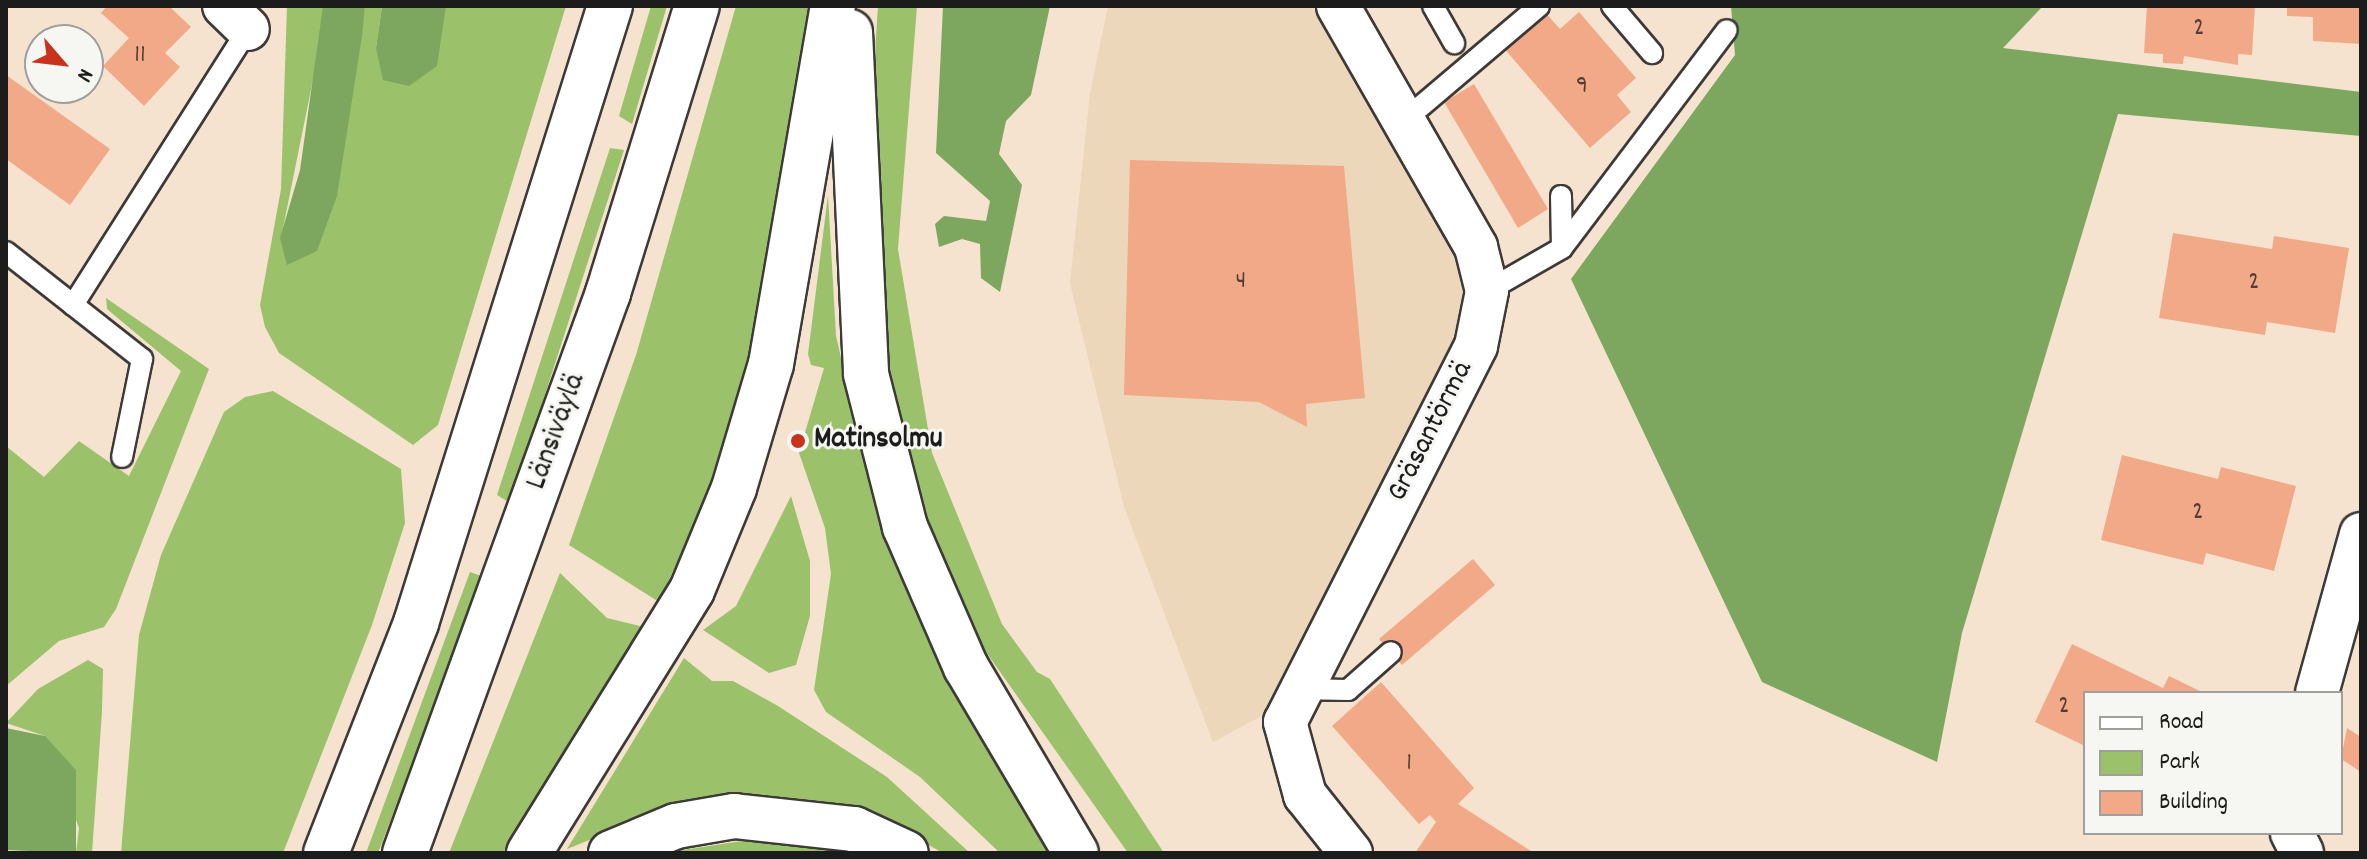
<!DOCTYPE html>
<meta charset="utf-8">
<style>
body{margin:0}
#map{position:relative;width:2367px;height:859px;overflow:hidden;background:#f5e3cf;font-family:Dekko,sans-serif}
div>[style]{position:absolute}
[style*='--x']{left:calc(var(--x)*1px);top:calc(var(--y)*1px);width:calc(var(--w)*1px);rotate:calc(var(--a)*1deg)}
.built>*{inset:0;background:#ecd7ba}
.green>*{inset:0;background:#9cc16b}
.forest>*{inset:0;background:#7da75f}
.building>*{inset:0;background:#f1a988}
.roads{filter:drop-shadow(2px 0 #3d3a37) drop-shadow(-2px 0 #3d3a37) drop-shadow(0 2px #3d3a37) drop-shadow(0 -2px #3d3a37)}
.service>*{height:20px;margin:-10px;padding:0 10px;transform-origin:10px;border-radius:10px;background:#fff}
.minor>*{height:42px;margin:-21px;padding:0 21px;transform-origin:21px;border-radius:21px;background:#fff}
.motorway>*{height:44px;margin:-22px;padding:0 22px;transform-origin:22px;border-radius:22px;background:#fff}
.dots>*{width:22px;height:22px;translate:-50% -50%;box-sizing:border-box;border:4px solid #f6f6f2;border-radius:50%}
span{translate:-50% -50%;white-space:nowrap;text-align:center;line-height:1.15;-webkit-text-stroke:6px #f6f6f2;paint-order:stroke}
.number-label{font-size:26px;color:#513f37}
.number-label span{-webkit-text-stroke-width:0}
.street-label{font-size:30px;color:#1c1c1c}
.poi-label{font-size:30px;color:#1c1c1c;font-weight:700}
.left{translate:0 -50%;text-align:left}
.frame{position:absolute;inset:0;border:8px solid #1c1c1c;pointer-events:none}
.legend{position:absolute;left:2083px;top:691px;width:260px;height:144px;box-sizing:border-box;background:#f6f6f2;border:2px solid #9f9f9c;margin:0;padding:10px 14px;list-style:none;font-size:24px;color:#1c1c1c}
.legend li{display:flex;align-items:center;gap:16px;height:40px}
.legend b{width:40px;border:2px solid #9f9f9c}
.north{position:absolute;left:24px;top:24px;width:80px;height:80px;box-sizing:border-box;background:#f6f6f2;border:2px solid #9f9f9c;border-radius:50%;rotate:118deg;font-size:22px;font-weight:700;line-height:32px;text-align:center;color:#1c1c1c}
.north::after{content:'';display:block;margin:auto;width:28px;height:36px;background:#c8321e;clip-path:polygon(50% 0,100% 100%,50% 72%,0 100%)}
</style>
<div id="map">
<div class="built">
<div style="clip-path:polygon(1108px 6px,1313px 6px,1466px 277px,1462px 334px,1269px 712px,1213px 742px,1124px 507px,1070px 283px,1090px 93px)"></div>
</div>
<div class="green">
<div style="clip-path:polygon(287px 6px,323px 6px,323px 30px,281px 238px,343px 120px,365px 6px,382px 6px,376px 48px,442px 20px,446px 6px,566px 6px,438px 425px,413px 445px,279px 353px,265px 327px,260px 305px,281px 189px)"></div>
<div style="clip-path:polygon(651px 6px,667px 6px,632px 124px,619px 116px)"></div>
<div style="clip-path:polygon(736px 6px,812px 6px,750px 370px,722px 464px,659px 602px,569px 545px,636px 355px)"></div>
<div style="clip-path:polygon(878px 6px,917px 6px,898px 249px,932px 453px,1002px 624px,1037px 672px,1050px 679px,1164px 853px,1128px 853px,974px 635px,928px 539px,884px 372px,871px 117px)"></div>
<div style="clip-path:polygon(610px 148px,624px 150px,510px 503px,497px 495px)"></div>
<div style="clip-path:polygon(828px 195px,836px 336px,879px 522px,941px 657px,1052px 853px,1000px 853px,920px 777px,826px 712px,814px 690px,831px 574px,825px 528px,799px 453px,824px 368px,811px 365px,808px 354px)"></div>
<div style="clip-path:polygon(106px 298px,209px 369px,116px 609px,104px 627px,59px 641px,6px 686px,6px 446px,44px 477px,79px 441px,129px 476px,181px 371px,107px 309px)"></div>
<div style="clip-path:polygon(273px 391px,401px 469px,405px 523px,372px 625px,283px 853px,121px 853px,139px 635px,161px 555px,224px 412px,245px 397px)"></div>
<div style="clip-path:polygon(791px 496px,810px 561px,810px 616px,796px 665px,769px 673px,703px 630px,736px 606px)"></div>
<div style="clip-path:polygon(470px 572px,484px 577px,378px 853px,366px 853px)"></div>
<div style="clip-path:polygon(560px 573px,607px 618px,644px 627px,507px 853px,449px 853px)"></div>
<div style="clip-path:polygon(684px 658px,712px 681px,733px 681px,778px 706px,887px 777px,970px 853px,943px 853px,889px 823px,654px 814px,567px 849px)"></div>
<div style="clip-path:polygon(88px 660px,103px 669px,102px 712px,92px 853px,76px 853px,79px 828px,45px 736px,6px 723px,38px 689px)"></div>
<div style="clip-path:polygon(755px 839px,825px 845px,850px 853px,663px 853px)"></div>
</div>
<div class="forest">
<div style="clip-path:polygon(323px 6px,365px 6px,362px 36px,337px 196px,317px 251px,287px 265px,280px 238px,300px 170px)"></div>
<div style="clip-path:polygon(382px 6px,446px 6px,437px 66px,409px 86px,383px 80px,376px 48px)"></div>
<div style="clip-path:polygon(943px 6px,1050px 6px,1031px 95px,1006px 121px,999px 154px,1022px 185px,1000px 292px,981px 278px,980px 244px,962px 239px,939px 247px,935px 224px,944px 216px,986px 221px,990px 201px,936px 153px)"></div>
<div style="clip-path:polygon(1731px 6px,2043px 6px,2003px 48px,2361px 92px,2361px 136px,2118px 114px,1962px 633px,1937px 762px,1762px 682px,1571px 279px,1735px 55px)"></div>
<div style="clip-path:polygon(6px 728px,45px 736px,76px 770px,76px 853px,6px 850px)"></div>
</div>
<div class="building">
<div style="clip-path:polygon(107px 6px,169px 6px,191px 27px,165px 53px,180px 67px,144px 106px,103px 66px,129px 38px,101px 13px)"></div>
<div style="clip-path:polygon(2147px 6px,2255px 6px,2252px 55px,2238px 54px,2238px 65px,2184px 56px,2183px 64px,2163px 63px,2163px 54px,2144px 53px)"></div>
<div style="clip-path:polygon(2287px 6px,2361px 6px,2361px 44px,2313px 41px,2313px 17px,2287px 16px)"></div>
<div style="clip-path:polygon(1543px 10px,1560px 29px,1579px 12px,1636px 78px,1617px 95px,1631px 112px,1590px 148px,1502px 46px)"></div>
<div style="clip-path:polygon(6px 75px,110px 149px,70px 205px,6px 159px)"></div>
<div style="clip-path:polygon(1474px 84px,1548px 209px,1518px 228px,1444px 102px)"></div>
<div style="clip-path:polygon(1130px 160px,1344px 166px,1365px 398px,1306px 404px,1307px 427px,1259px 402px,1124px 395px)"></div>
<div style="clip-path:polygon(2173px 233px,2272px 249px,2274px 236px,2349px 248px,2335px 333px,2267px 322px,2265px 335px,2159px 318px)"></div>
<div style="clip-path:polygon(2122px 455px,2218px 479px,2221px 467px,2296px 486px,2274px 571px,2206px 553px,2203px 565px,2101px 540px)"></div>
<div style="clip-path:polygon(1473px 559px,1495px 585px,1402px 665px,1379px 639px)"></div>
<div style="clip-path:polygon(2072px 644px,2163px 688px,2169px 676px,2204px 693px,2085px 693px,2085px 746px,2035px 722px)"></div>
<div style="clip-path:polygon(1381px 682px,1474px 788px,1458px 804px,1534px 853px,1415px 853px,1436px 822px,1430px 815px,1419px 824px,1332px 726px)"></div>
<div style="clip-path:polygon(2347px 728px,2361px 737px,2361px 772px,2341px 759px)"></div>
</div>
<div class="roads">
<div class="service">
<div style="--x:1433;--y:6;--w:43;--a:60.4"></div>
<div style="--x:1612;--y:6;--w:62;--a:49.6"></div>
<div style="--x:1420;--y:107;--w:156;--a:-40.3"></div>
<div style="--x:1561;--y:196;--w:52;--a:88.9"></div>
<div style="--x:6;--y:252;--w:173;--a:38.2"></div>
<div style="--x:142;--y:359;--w:100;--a:101.5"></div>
<div style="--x:1487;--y:291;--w:86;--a:-29.8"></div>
<div style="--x:1562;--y:248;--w:273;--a:-52.9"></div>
<div style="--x:73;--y:305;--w:327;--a:-57.6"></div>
<div style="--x:1298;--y:689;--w:50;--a:1.1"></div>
<div style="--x:1348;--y:690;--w:57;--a:-41.5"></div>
</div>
<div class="minor">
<div style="--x:224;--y:6;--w:33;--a:44"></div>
<div style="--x:1338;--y:6;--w:278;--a:60.2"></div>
<div style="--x:1476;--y:247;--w:45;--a:76"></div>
<div style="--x:1487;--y:291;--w:56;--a:101.3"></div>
<div style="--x:1476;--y:346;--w:422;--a:116.9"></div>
<div style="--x:1285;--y:722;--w:76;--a:74.7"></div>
<div style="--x:1305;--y:795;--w:74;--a:51.6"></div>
<div style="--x:2317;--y:693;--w:165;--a:-74.5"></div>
<div style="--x:2292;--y:833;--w:22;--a:63"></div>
</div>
<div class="motorway">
<div style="--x:850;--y:32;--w:342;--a:87.3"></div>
<div style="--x:866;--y:374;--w:158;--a:75.7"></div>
<div style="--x:905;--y:527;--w:153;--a:66.5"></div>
<div style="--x:966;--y:667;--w:216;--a:59.4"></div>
<div style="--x:326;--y:853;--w:247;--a:-68.6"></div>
<div style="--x:416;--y:623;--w:647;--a:-72.55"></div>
<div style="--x:405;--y:853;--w:596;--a:-70.07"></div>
<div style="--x:608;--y:293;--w:300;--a:-72.8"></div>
<div style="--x:529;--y:853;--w:309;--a:-58.2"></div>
<div style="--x:692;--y:590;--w:110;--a:-67.6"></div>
<div style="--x:734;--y:488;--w:129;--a:-73.4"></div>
<div style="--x:771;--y:364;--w:363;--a:-80.2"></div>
<div style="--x:611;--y:853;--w:70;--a:-22.6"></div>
<div style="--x:676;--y:826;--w:59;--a:-9.8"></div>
<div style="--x:734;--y:816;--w:121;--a:6.2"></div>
<div style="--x:854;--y:829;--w:57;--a:24.8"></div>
</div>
</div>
<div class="dots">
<div style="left:798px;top:441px;background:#c8321e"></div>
</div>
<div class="number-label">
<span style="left:2199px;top:29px">2</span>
<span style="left:140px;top:56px">11</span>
<span style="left:1582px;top:87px">9</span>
<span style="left:1241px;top:282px">4</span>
<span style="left:2254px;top:283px">2</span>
<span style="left:2198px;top:513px">2</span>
<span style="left:2064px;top:707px">2</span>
<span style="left:1409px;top:764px">1</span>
</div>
<div class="street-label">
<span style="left:558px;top:432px;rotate:-70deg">Länsiväylä</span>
<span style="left:1432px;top:432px;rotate:-63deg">Gräsantörmä</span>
</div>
<div class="poi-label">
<span class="left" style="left:814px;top:441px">Matinsolmu</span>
</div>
<div class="frame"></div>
<ul class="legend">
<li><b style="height:10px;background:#fff"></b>Road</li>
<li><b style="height:22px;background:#9cc16b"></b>Park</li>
<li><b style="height:22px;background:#f1a988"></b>Building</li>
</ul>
<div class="north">N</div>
</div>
